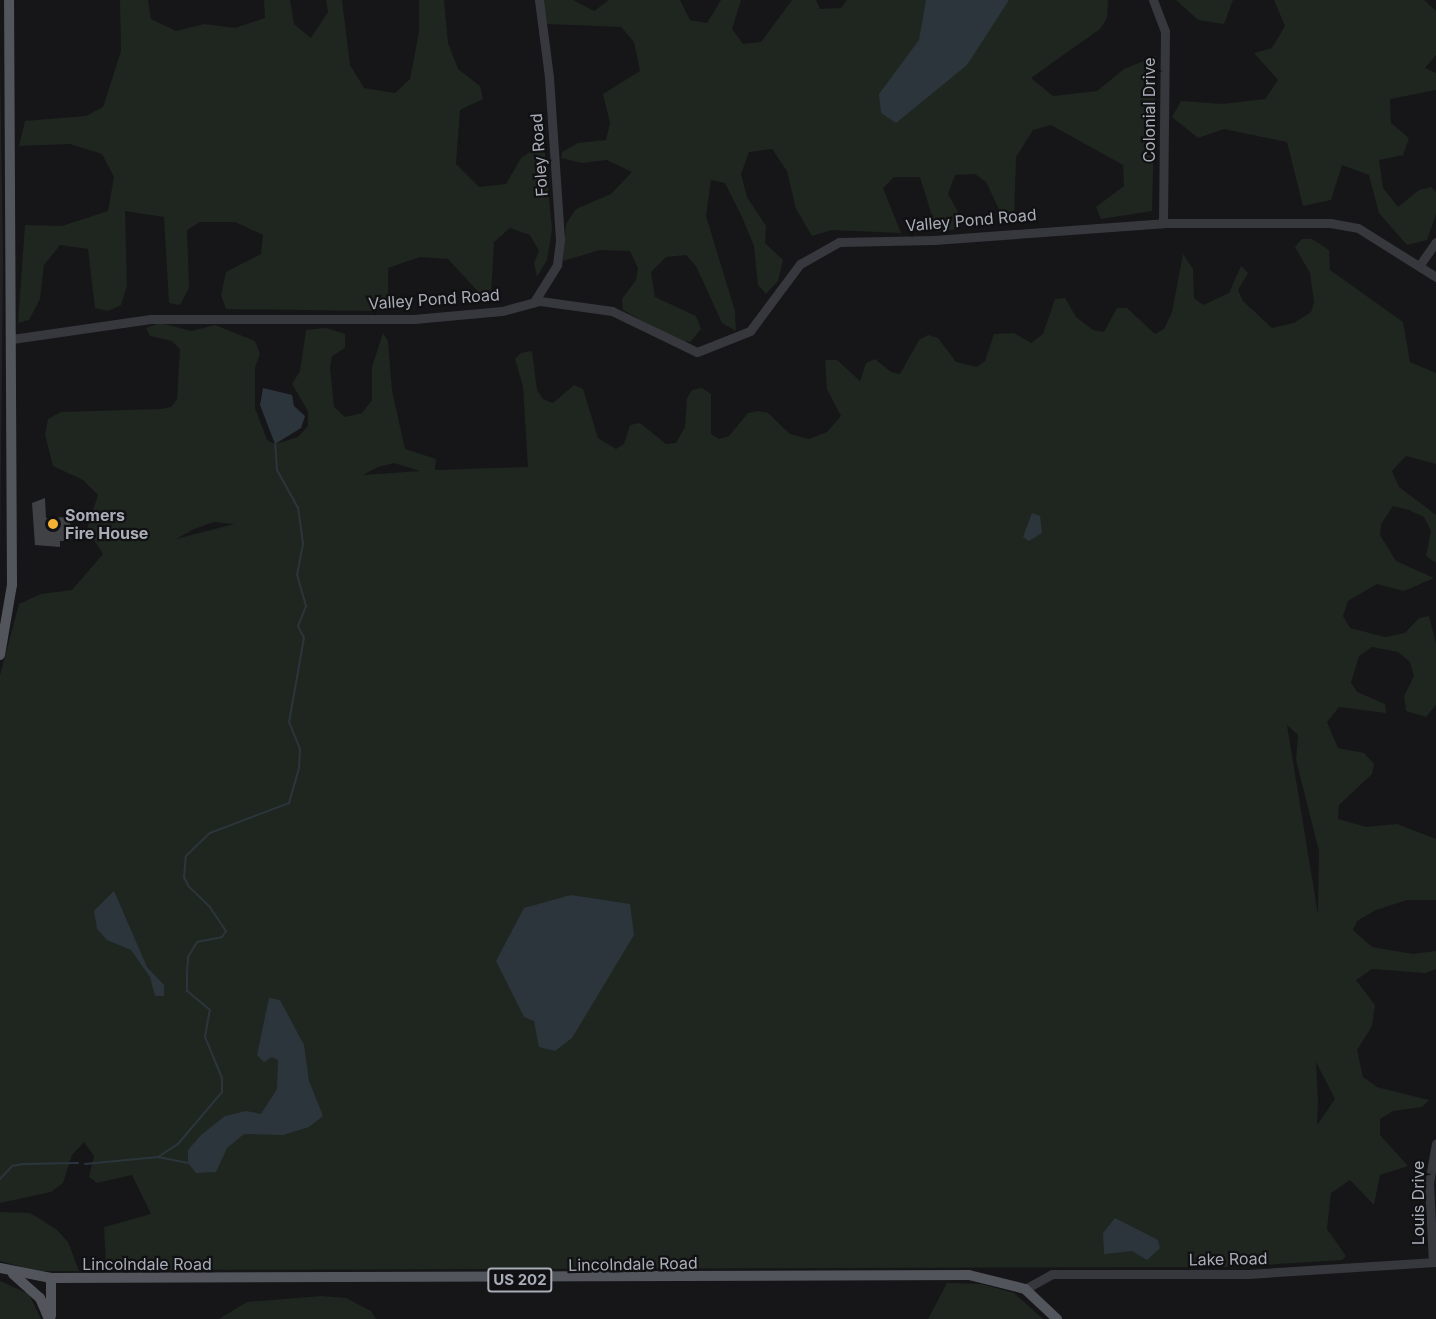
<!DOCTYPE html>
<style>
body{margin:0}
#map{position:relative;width:1436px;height:1319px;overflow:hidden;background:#161618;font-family:Inter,sans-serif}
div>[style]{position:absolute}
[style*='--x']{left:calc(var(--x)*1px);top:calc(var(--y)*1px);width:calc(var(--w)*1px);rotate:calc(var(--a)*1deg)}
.built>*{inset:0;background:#222225}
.green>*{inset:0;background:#1e261f}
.water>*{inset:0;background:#2c353c}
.stream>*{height:2px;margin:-1px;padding:0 1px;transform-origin:1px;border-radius:1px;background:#2c353c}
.building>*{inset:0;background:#404145}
.minor>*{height:9px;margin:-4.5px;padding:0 4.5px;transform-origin:4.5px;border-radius:4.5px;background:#37383d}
.major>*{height:10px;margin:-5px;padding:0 5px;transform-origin:5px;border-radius:5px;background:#53555c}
.dots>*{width:16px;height:16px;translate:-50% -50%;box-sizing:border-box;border:3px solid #111113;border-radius:50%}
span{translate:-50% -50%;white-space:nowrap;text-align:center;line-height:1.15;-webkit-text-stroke:4.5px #111113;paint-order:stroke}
.shield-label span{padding:2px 4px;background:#111113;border:2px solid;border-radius:4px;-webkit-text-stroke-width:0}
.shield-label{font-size:15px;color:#a8adb8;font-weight:700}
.street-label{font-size:16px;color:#a8adb8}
.poi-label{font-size:16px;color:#a8adb8;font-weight:700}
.left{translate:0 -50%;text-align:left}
</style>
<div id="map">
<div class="built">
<div style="clip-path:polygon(0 54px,3px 261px,0 561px)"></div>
</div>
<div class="green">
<div style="clip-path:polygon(120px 0,148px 0,151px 19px,176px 31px,204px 24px,235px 28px,265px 18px,264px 0,290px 0,294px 24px,311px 38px,328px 12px,326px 0,342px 0,350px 65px,364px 88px,395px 93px,410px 79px,419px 32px,419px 0,444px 0,448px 43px,458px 69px,480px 86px,483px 99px,460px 110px,456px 164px,479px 187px,506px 184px,521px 158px,544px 143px,552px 230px,547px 260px,537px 277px,534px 263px,539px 251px,530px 235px,510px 228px,494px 242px,491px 294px,484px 298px,448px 259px,420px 257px,388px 268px,388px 306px,376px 311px,226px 309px,221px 295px,226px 272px,261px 254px,263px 235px,235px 222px,200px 222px,187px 230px,189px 288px,180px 305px,169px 303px,164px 217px,125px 211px,127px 286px,121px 305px,108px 311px,95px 308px,88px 249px,60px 245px,44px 265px,40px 299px,29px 320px,18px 323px,25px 225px,62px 226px,108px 211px,114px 177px,102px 154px,70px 144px,19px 146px,25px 121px,86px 116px,103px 107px,121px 51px)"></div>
<div style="clip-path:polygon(543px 0,573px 0,594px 11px,609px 0,680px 0,690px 20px,707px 23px,721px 0,741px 0,732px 29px,743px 44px,761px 42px,792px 0,816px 0,820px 9px,841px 8px,847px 0,1108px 0,1107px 18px,1100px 29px,1031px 78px,1053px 96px,1097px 91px,1124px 69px,1156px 56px,1152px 211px,1101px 219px,1096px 207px,1124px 186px,1123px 165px,1051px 125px,1033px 130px,1016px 157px,1014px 219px,1004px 220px,986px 182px,975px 174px,955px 175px,948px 194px,958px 212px,957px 229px,937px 232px,920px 177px,894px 177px,883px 188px,901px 233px,832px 230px,812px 236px,796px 209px,787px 171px,772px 149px,749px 152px,741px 174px,747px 197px,766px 226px,765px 243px,783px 260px,778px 281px,766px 294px,758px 285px,754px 246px,742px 217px,725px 183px,711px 180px,706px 216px,735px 311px,736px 331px,722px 323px,696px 266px,686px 255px,666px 257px,651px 272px,655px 297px,696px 316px,701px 329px,690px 342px,677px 340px,623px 310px,622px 299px,636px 280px,638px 268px,630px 251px,600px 250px,563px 261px,566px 224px,576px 209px,611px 194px,632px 172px,607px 160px,582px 163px,561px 158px,562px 152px,578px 143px,606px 140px,610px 123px,603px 94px,640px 71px,634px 42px,621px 27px,547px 24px)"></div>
<div style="clip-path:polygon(1176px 0,1233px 0,1224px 24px,1198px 20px)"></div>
<div style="clip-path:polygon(1274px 0,1424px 0,1436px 11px,1436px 55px,1425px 68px,1436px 73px,1436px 90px,1390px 99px,1391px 123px,1409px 138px,1403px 155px,1379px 160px,1383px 188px,1398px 207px,1419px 190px,1431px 187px,1436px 192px,1436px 214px,1427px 240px,1407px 245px,1379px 213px,1369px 175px,1342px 165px,1331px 200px,1303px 206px,1287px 142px,1224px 129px,1198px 138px,1172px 117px,1181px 101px,1223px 104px,1265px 99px,1278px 80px,1254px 53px,1272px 48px,1285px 26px)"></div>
<div style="clip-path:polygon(evenodd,1302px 239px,1312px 239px,1329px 250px,1330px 270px,1403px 322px,1410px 362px,1436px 373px,1436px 464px,1406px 456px,1392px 471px,1399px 487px,1436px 515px,1436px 563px,1426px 556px,1431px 531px,1424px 517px,1409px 510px,1393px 506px,1381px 524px,1380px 535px,1396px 561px,1434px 578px,1404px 591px,1377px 584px,1348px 601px,1343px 616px,1350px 628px,1385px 637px,1405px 633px,1419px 618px,1429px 616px,1436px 644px,1436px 705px,1426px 717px,1406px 711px,1404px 696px,1414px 676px,1410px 662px,1398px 652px,1372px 647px,1359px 656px,1351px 683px,1357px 692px,1385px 704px,1386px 713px,1339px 707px,1327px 722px,1338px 748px,1364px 753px,1374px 764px,1372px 774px,1339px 805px,1338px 819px,1366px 827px,1397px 824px,1436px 839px,1436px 900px,1407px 900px,1376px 910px,1357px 921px,1353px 930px,1372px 947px,1413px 954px,1436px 951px,1436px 969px,1425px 973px,1372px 969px,1356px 980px,1375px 1005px,1372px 1026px,1357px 1050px,1363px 1077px,1377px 1087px,1429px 1100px,1422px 1107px,1393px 1111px,1380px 1119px,1380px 1135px,1408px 1166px,1380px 1175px,1374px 1205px,1350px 1180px,1331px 1193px,1327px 1229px,1346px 1256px,1342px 1260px,1232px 1267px,124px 1270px,106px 1265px,104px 1227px,151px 1214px,132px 1175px,97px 1183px,89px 1177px,94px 1156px,84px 1142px,72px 1155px,63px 1183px,51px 1192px,0 1203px,0 675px,19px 604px,41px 594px,72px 590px,103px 554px,87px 529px,98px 495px,83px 480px,53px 466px,45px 435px,48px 419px,61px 412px,161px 409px,171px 407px,177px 399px,180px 349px,172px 341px,150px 336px,146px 328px,160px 323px,192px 331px,215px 325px,255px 341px,260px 354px,255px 367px,255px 408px,267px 440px,275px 444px,298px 437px,308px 426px,308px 411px,292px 384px,300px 371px,306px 330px,326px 328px,345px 334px,345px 348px,332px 356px,330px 367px,334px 407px,345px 417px,362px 413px,372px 400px,372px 367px,383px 333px,388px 341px,392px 391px,405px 449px,436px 459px,435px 470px,528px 467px,523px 386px,515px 359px,521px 353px,532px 351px,537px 390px,543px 399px,553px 403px,574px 385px,583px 389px,598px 438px,616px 449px,624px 444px,630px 425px,640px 423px,666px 444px,676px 443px,685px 427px,687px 398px,692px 390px,702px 388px,711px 394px,711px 434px,719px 439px,729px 436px,748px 413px,758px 411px,768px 413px,790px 434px,809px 439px,827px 432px,841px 416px,827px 389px,825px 360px,837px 360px,860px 381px,866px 363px,875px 359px,891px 372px,900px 374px,919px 340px,928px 335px,938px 338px,956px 362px,977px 367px,985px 361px,994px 334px,1014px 333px,1031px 343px,1043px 334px,1055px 299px,1065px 298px,1076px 317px,1093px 330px,1104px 332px,1117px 308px,1127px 308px,1155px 334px,1164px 329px,1172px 312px,1183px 254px,1193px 269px,1194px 298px,1203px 305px,1229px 293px,1241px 266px,1248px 273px,1238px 290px,1243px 301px,1272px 328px,1294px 323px,1311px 312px,1314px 302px,1310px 273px,1295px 247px,1302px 239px,394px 463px,420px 471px,363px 475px,378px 467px,394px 463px,1302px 239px,214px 522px,234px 524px,176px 539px,194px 529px,214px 522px,1302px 239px,1287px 725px,1298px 735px,1296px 760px,1319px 851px,1318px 915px,1287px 725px,1302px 239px,1316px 1062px,1335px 1099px,1317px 1125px,1318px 1100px,1316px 1062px)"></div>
<div style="clip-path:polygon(0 1212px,30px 1213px,56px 1229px,68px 1242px,79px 1271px,36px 1271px,0 1261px)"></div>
<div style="clip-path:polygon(0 1281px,29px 1294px,41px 1319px,0 1319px)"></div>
<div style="clip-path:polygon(947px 1283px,981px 1284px,1014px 1293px,1043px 1319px,928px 1319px)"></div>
<div style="clip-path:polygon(321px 1296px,346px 1298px,371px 1311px,376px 1319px,219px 1319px,247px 1302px)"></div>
</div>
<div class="water">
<div style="clip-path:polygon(926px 0,1009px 0,967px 65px,896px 123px,881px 113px,879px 94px,919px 40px)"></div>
<div style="clip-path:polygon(263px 388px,292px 395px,294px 406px,305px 416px,301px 428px,275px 444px,260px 405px)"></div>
<div style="clip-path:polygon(1032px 513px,1040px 516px,1042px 533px,1029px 541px,1023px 537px)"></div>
<div style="clip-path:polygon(114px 891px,147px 967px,164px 985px,164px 996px,155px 996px,150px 977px,131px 950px,107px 940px,97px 929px,94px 911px)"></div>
<div style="clip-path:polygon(571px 895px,630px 904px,634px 935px,572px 1038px,555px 1051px,539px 1047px,534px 1021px,524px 1017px,496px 961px,524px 908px)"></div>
<div style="clip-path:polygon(269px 998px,280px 1000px,304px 1045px,309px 1081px,323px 1116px,309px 1127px,283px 1135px,244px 1134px,227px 1148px,216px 1172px,196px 1173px,188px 1163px,188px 1150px,201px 1135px,225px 1116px,246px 1111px,261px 1114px,277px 1089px,278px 1060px,272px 1057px,264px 1062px,257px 1055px)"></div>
<div style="clip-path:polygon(1115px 1218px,1158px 1240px,1160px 1248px,1147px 1260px,1132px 1251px,1104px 1254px,1103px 1233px)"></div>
</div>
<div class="stream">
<div style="--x:158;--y:1157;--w:24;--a:-33"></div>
<div style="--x:178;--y:1144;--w:68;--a:-49.8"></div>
<div style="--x:222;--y:1092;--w:14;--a:-90"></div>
<div style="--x:222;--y:1078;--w:44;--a:-112.5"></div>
<div style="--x:205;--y:1037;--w:27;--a:-80"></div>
<div style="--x:210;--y:1010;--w:30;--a:-140"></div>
<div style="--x:187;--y:991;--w:18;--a:-90"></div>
<div style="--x:187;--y:973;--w:16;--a:-86"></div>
<div style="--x:188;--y:957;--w:17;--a:-59"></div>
<div style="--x:197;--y:942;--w:25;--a:-11"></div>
<div style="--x:222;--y:937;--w:7;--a:-56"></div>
<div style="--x:226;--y:931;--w:29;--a:-124"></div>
<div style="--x:210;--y:907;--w:29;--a:-136"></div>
<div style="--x:189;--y:887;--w:11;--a:-117"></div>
<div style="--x:184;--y:877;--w:21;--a:-85"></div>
<div style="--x:186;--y:856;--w:33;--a:-44"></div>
<div style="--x:210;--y:833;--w:85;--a:-20.8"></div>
<div style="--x:289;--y:803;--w:36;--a:-74"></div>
<div style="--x:299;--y:768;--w:19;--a:-87"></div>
<div style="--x:300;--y:749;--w:29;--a:-112"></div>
<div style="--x:289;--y:722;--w:85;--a:-79.9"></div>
<div style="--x:304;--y:638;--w:13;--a:-117"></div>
<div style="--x:298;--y:626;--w:22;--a:-68"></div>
<div style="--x:306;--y:606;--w:32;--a:-106"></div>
<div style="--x:297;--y:575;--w:33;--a:-79"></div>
<div style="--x:303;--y:543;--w:35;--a:-98"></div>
<div style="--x:298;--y:508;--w:43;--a:-118.9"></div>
<div style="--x:277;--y:470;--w:26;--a:-94"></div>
<div style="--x:85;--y:1164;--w:73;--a:-5.5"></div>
<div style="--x:158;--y:1157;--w:31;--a:11"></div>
<div style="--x:0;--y:1179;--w:18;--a:-47"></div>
<div style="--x:12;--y:1166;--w:11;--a:-10"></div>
<div style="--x:23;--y:1164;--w:55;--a:-1"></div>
</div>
<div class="building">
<div style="clip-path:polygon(45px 498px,46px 518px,70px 517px,71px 541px,60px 541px,60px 547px,35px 545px,32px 503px)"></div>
</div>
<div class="minor">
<div style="--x:1153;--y:0;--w:33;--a:69"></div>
<div style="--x:1165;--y:31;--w:192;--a:90.6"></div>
<div style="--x:1419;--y:266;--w:29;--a:-55"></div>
<div style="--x:534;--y:302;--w:44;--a:-58.1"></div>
<div style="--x:557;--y:265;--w:26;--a:-83"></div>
<div style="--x:560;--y:239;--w:162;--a:-93.9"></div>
<div style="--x:549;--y:77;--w:78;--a:-97.4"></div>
<div style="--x:12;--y:339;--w:140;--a:-8.2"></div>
<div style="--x:151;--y:319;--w:263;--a:0"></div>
<div style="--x:414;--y:319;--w:88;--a:-5.2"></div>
<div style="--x:502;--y:311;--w:39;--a:-15"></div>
<div style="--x:540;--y:301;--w:73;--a:7.9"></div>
<div style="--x:612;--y:311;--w:94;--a:25.8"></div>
<div style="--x:697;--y:352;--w:57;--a:-21.6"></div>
<div style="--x:750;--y:331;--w:84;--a:-53.3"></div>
<div style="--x:800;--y:264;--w:45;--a:-29.4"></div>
<div style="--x:839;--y:242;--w:95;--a:-1.2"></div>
<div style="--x:934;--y:240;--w:230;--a:-4.2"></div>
<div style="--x:1163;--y:223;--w:167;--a:0"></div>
<div style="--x:1330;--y:223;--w:28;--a:10"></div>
<div style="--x:1358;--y:228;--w:92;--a:32.1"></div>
<div style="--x:1433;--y:1262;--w:79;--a:-92.9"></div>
<div style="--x:1429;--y:1183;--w:40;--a:-80"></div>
<div style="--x:1025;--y:1289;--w:31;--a:-29"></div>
<div style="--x:1052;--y:1274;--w:196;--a:0"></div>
<div style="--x:1248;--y:1274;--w:188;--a:-3.7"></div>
</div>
<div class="major">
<div style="--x:0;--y:655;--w:71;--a:-80.3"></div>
<div style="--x:12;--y:585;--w:585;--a:-90.29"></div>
<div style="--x:0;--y:1268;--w:52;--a:11.1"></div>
<div style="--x:51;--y:1278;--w:918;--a:-0.19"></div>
<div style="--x:969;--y:1275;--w:58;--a:14"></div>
<div style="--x:1025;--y:1289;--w:44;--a:43.2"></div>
<div style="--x:13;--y:1274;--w:36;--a:42"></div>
<div style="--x:40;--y:1298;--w:23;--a:67"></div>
<div style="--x:51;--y:1278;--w:38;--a:90"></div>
</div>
<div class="dots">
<div style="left:53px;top:524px;background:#f2b134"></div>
</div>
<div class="shield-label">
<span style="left:520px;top:1280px">US 202</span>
</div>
<div class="street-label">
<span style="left:1149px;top:110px;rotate:-90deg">Colonial Drive</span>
<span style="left:539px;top:155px;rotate:-94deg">Foley Road</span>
<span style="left:971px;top:220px;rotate:-5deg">Valley Pond Road</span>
<span style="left:434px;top:299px;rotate:-4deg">Valley Pond Road</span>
<span style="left:1418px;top:1203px;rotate:-90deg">Louis Drive</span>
<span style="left:1228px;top:1259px;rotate:-1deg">Lake Road</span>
<span style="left:147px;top:1264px">Lincolndale Road</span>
<span style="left:633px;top:1264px;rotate:-1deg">Lincolndale Road</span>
</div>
<div class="poi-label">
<span class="left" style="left:65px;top:524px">Somers<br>Fire House</span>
</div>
</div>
